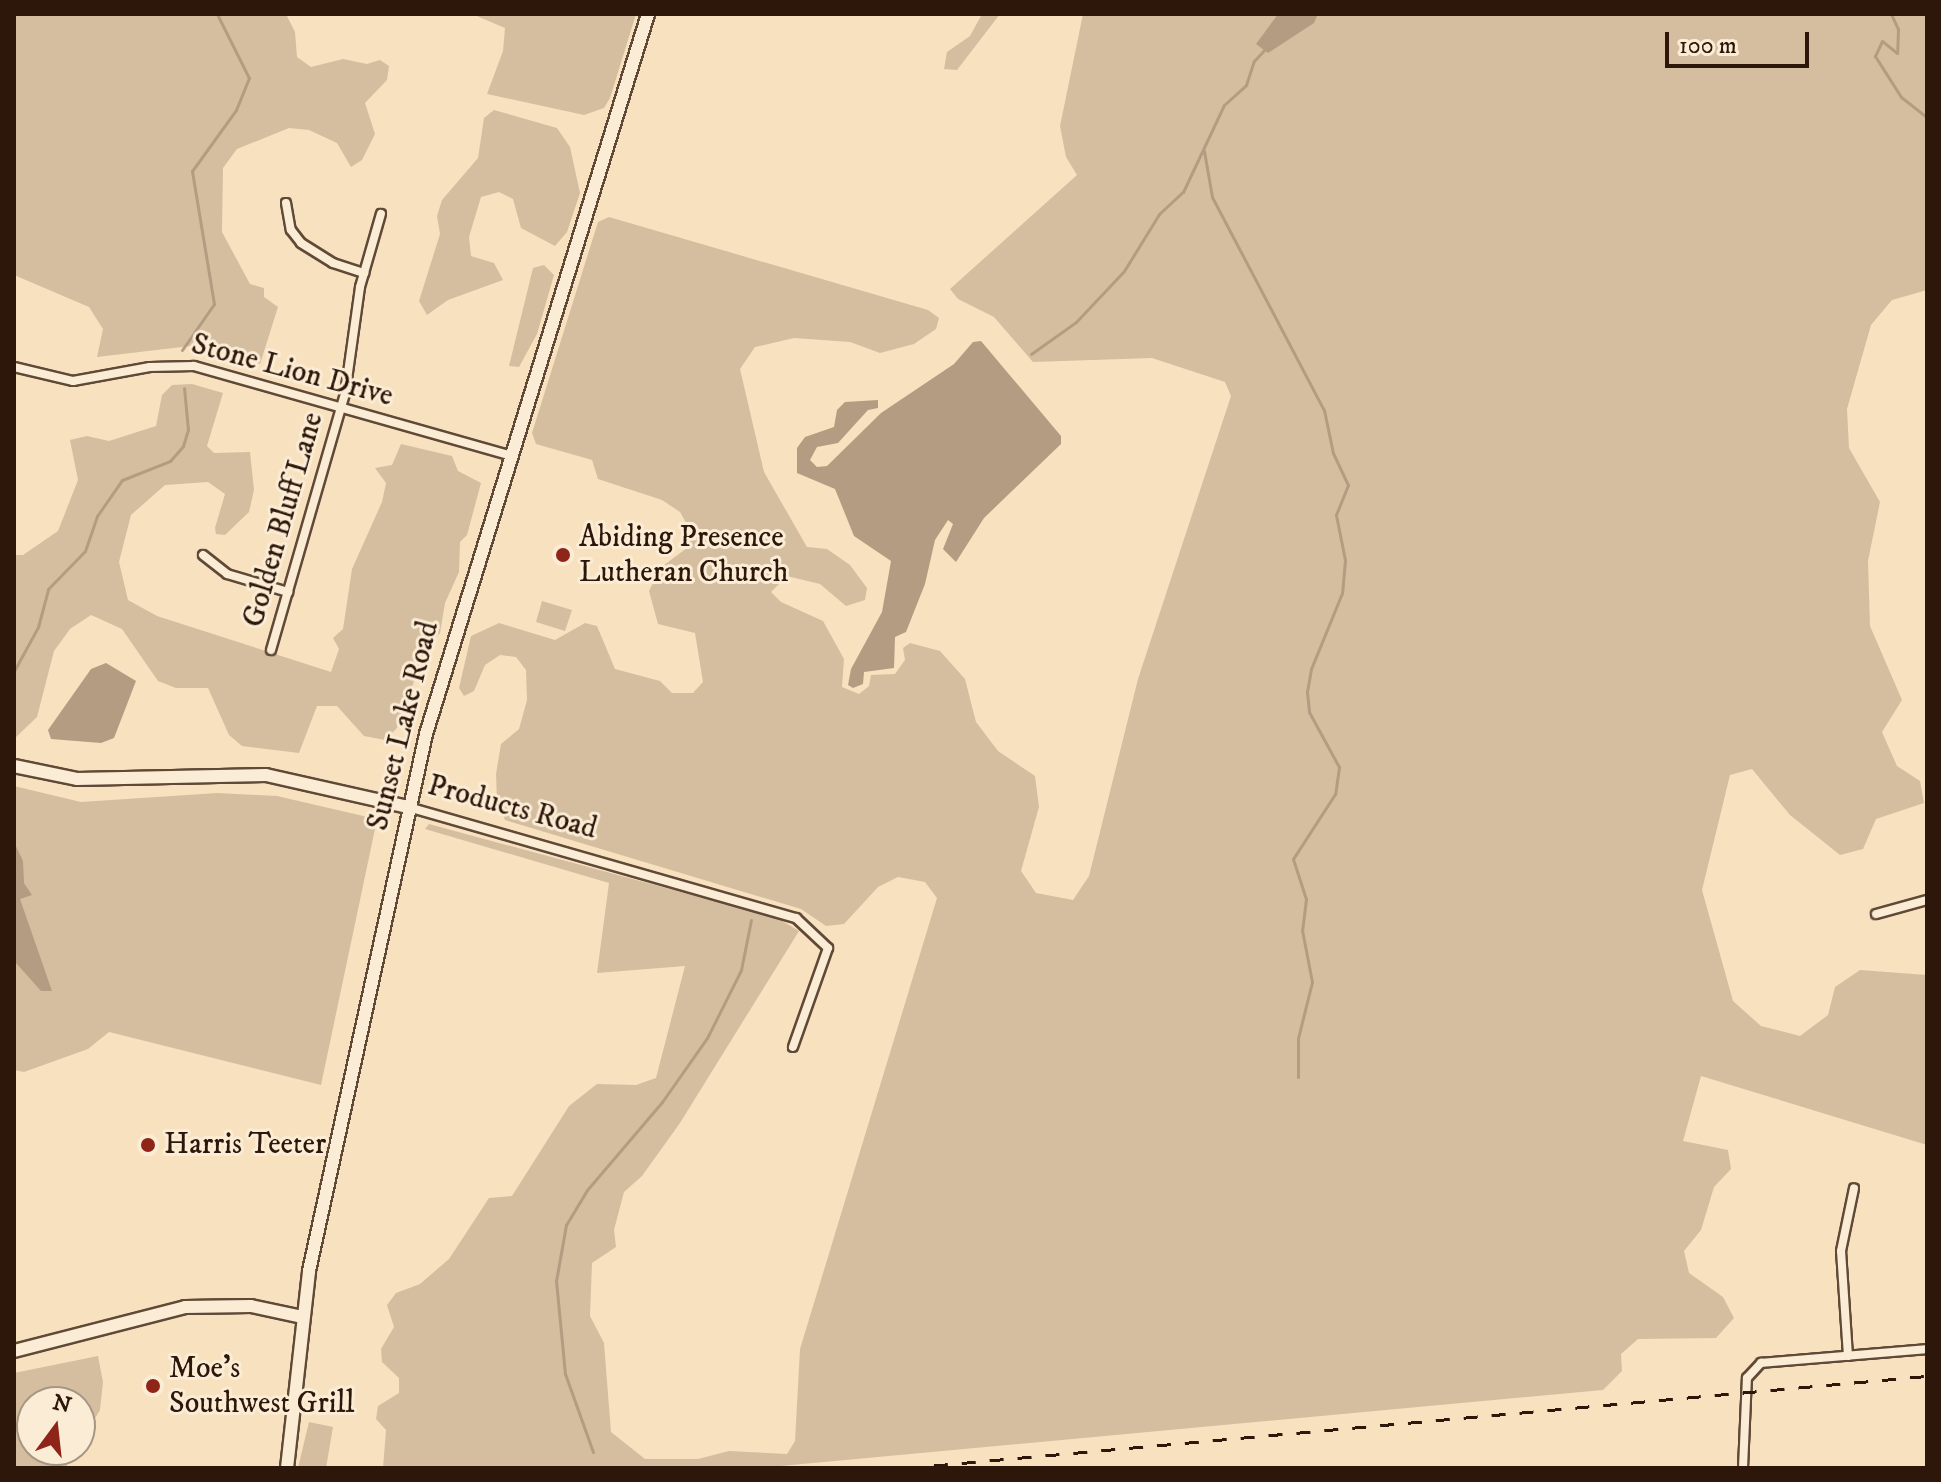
<!DOCTYPE html>
<style>
body{margin:0}
#map{position:relative;width:1941px;height:1482px;overflow:hidden;background:#f8e1bf;font-family:"IM FELL DW Pica",serif}
div>[style]{position:absolute}
[style*='--x']{left:calc(var(--x)*1px);top:calc(var(--y)*1px);width:calc(var(--w)*1px);rotate:calc(var(--a)*1deg)}
.green>*{inset:0;background:#d5bea0}
.water>*{inset:0;background:#b39c81}
.stream>*{height:3px;margin:-1.5px;padding:0 1.5px;transform-origin:1.5px;border-radius:1.5px;background:#b39c81}
.roads{filter:drop-shadow(2px 0 #604937) drop-shadow(-2px 0 #604937) drop-shadow(0 2px #604937) drop-shadow(0 -2px #604937)}
.street>*{height:8px;margin:-4px;padding:0 4px;transform-origin:4px;border-radius:4px;background:#faecd5}
.secondary>*{height:12px;margin:-6px;padding:0 6px;transform-origin:6px;border-radius:6px;background:#faecd5}
.rail>*{height:3px;margin-top:-1.5px;transform-origin:0;background:repeating-linear-gradient(90deg,#2d160a 0 14px,transparent 0 28px)}
.dots>*{width:22px;height:22px;translate:-50% -50%;box-sizing:border-box;border:4px solid #faecd5;border-radius:50%}
span{translate:-50% -50%;white-space:nowrap;text-align:center;line-height:1.15;-webkit-text-stroke:6px #faecd5;paint-order:stroke}
.street-label{font-size:30px;color:#2d160a}
.poi-label{font-size:30px;color:#2d160a}
.left{translate:0 -50%;text-align:left}
.frame{position:absolute;inset:0;border:16px solid #2d160a;pointer-events:none}
.north{position:absolute;left:16px;top:1386px;width:80px;height:80px;box-sizing:border-box;background:#faecd5;border:2px solid #a89684;border-radius:50%;rotate:15deg;font-size:22px;font-weight:700;line-height:32px;text-align:center;color:#2d160a}
.north::after{content:'';display:block;margin:auto;width:28px;height:36px;background:#8f2418;clip-path:polygon(50% 0,100% 100%,50% 72%,0 100%)}
.scale{position:absolute;left:1665px;top:32px;width:144px;height:36px;box-sizing:border-box;border:4px solid #2d160a;border-top:0;padding-left:10px;font-size:24px;line-height:28px;white-space:nowrap;color:#2d160a;-webkit-text-stroke:6px #faecd5;paint-order:stroke}
</style>
<div id="map">
<div class="green">
<div style="clip-path:polygon(14px 14px,286px 14px,295px 32px,297px 57px,311px 67px,343px 59px,367px 64px,380px 60px,389px 66px,387px 80px,365px 103px,375px 134px,362px 160px,351px 167px,337px 143px,309px 130px,289px 128px,237px 149px,223px 168px,222px 232px,250px 284px,264px 288px,264px 297px,278px 307px,260px 364px,199px 345px,97px 357px,103px 329px,89px 307px,14px 275px)"></div>
<div style="clip-path:polygon(472px 14px,636px 14px,610px 98px,604px 108px,584px 115px,487px 94px,503px 51px,505px 28px)"></div>
<div style="clip-path:polygon(982px 14px,1000px 14px,957px 70px,944px 69px,947px 52px,970px 36px)"></div>
<div style="clip-path:polygon(1083px 14px,1927px 14px,1927px 290px,1892px 300px,1871px 325px,1847px 409px,1849px 448px,1880px 502px,1868px 561px,1870px 626px,1902px 700px,1882px 732px,1897px 766px,1920px 781px,1924px 803px,1876px 819px,1863px 849px,1840px 855px,1790px 815px,1752px 769px,1730px 775px,1702px 890px,1733px 1001px,1761px 1026px,1800px 1036px,1828px 1015px,1835px 987px,1860px 970px,1927px 975px,1927px 1145px,1701px 1076px,1683px 1141px,1728px 1150px,1731px 1169px,1714px 1187px,1701px 1230px,1684px 1251px,1689px 1273px,1723px 1297px,1734px 1318px,1716px 1338px,1638px 1339px,1621px 1354px,1622px 1371px,1603px 1390px,759px 1468px,383px 1468px,386px 1430px,376px 1419px,378px 1406px,399px 1393px,399px 1378px,382px 1362px,381px 1349px,394px 1327px,387px 1305px,396px 1293px,420px 1284px,449px 1259px,489px 1198px,512px 1196px,569px 1106px,597px 1084px,636px 1085px,656px 1078px,685px 966px,597px 973px,609px 883px,425px 829px,429px 824px,777px 918px,799px 931px,680px 1123px,642px 1176px,624px 1192px,614px 1230px,616px 1247px,592px 1263px,590px 1316px,604px 1343px,611px 1432px,645px 1459px,698px 1459px,729px 1451px,787px 1454px,795px 1441px,800px 1349px,937px 898px,925px 882px,898px 877px,878px 887px,844px 924px,826px 926px,801px 909px,505px 820px,497px 802px,496px 774px,501px 744px,519px 729px,527px 700px,526px 670px,516px 657px,500px 655px,485px 665px,474px 691px,464px 696px,459px 688px,471px 636px,499px 623px,555px 640px,585px 623px,597px 626px,615px 669px,660px 681px,672px 693px,693px 693px,703px 682px,695px 633px,658px 624px,649px 591px,660px 568px,687px 548px,690px 530px,680px 512px,662px 500px,598px 479px,592px 460px,536px 444px,532px 433px,598px 222px,609px 217px,928px 310px,939px 318px,936px 329px,914px 344px,880px 353px,850px 342px,794px 338px,755px 347px,740px 369px,764px 472px,807px 547px,827px 549px,850px 565px,867px 588px,865px 600px,846px 606px,820px 584px,787px 576px,771px 592px,781px 602px,823px 621px,844px 659px,842px 687px,859px 694px,869px 686px,871px 675px,895px 674px,905px 660px,903px 648px,910px 643px,940px 651px,965px 679px,976px 722px,998px 751px,1035px 776px,1039px 807px,1021px 871px,1036px 893px,1073px 900px,1089px 876px,1138px 679px,1231px 396px,1225px 382px,1152px 358px,1033px 362px,994px 317px,958px 299px,950px 289px,1077px 175px,1066px 157px,1060px 126px)"></div>
<div style="clip-path:polygon(494px 110px,557px 128px,570px 147px,580px 193px,567px 232px,555px 246px,521px 228px,513px 199px,499px 192px,481px 197px,469px 237px,471px 256px,494px 263px,503px 280px,448px 300px,427px 315px,419px 301px,440px 234px,437px 216px,442px 200px,478px 158px,484px 118px)"></div>
<div style="clip-path:polygon(544px 265px,554px 275px,537px 334px,519px 367px,509px 366px,533px 268px)"></div>
<div style="clip-path:polygon(192px 384px,223px 393px,207px 446px,214px 453px,250px 452px,254px 490px,249px 512px,225px 535px,216px 534px,215px 528px,225px 494px,208px 482px,165px 485px,131px 515px,119px 562px,128px 600px,157px 616px,331px 672px,339px 649px,333px 638px,343px 629px,352px 569px,382px 502px,386px 483px,375px 468px,392px 465px,401px 444px,452px 456px,458px 471px,481px 483px,467px 535px,460px 542px,459px 572px,445px 603px,440px 633px,427px 646px,397px 728px,385px 740px,364px 736px,337px 706px,317px 706px,299px 753px,242px 746px,229px 735px,208px 688px,176px 688px,158px 681px,122px 629px,91px 615px,70px 629px,54px 651px,37px 717px,14px 739px,14px 555px,23px 555px,58px 531px,78px 480px,70px 440px,87px 436px,109px 441px,156px 426px,162px 395px,172px 385px)"></div>
<div style="clip-path:polygon(542px 601px,572px 610px,565px 631px,536px 622px)"></div>
<div style="clip-path:polygon(14px 786px,81px 802px,217px 793px,277px 796px,372px 818px,375px 829px,321px 1085px,109px 1032px,88px 1049px,24px 1072px,14px 1070px)"></div>
<div style="clip-path:polygon(98px 1356px,103px 1382px,100px 1410px,80px 1444px,80px 1402px,32px 1402px,32px 1450px,73px 1450px,66px 1468px,14px 1468px,14px 1373px)"></div>
<div style="clip-path:polygon(309px 1422px,333px 1427px,326px 1468px,298px 1468px)"></div>
</div>
<div class="water">
<div style="clip-path:polygon(1278px 14px,1318px 14px,1314px 23px,1268px 53px,1256px 44px)"></div>
<div style="clip-path:polygon(981px 341px,1061px 436px,1061px 444px,984px 518px,956px 562px,943px 549px,953px 524px,948px 520px,935px 540px,925px 584px,906px 632px,895px 637px,894px 668px,864px 672px,863px 684px,853px 688px,848px 685px,851px 669px,882px 612px,891px 561px,854px 536px,835px 489px,797px 473px,797px 448px,805px 437px,834px 427px,837px 410px,845px 402px,878px 400px,878px 408px,868px 410px,838px 443px,817px 447px,810px 460px,817px 467px,827px 466px,881px 413px,954px 364px,973px 342px)"></div>
<div style="clip-path:polygon(106px 663px,136px 681px,114px 738px,101px 743px,51px 739px,48px 730px,91px 669px)"></div>
<div style="clip-path:polygon(14px 842px,23px 861px,24px 883px,32px 895px,20px 899px,52px 991px,41px 991px,16px 963px)"></div>
</div>
<div class="stream">
<div style="--x:1891;--y:14;--w:17;--a:65"></div>
<div style="--x:1898;--y:29;--w:24;--a:92"></div>
<div style="--x:1897;--y:53;--w:19;--a:-141"></div>
<div style="--x:1882;--y:41;--w:17;--a:115"></div>
<div style="--x:1875;--y:56;--w:49;--a:57.6"></div>
<div style="--x:1901;--y:97;--w:33;--a:38"></div>
<div style="--x:1204;--y:151;--w:47;--a:80.1"></div>
<div style="--x:1212;--y:197;--w:241;--a:62.3"></div>
<div style="--x:1324;--y:410;--w:44;--a:78.2"></div>
<div style="--x:1333;--y:453;--w:35;--a:65"></div>
<div style="--x:1348;--y:485;--w:32;--a:112"></div>
<div style="--x:1336;--y:515;--w:46;--a:78.7"></div>
<div style="--x:1345;--y:560;--w:33;--a:95"></div>
<div style="--x:1342;--y:593;--w:82;--a:112.2"></div>
<div style="--x:1311;--y:669;--w:23;--a:100"></div>
<div style="--x:1307;--y:692;--w:20;--a:84"></div>
<div style="--x:1309;--y:712;--w:63;--a:61.4"></div>
<div style="--x:1339;--y:767;--w:27;--a:98"></div>
<div style="--x:1335;--y:794;--w:77;--a:122.9"></div>
<div style="--x:1293;--y:859;--w:42;--a:72"></div>
<div style="--x:1306;--y:899;--w:31;--a:97"></div>
<div style="--x:1302;--y:930;--w:53;--a:79.1"></div>
<div style="--x:1312;--y:982;--w:58;--a:104"></div>
<div style="--x:1298;--y:1038;--w:39;--a:90"></div>
<div style="--x:182;--y:350;--w:56;--a:-55.2"></div>
<div style="--x:214;--y:304;--w:135;--a:-99.4"></div>
<div style="--x:192;--y:171;--w:75;--a:-54.2"></div>
<div style="--x:236;--y:110;--w:35;--a:-68"></div>
<div style="--x:249;--y:78;--w:72;--a:-116.6"></div>
<div style="--x:1031;--y:354;--w:55;--a:-35.4"></div>
<div style="--x:1076;--y:322;--w:70;--a:-46.7"></div>
<div style="--x:1124;--y:271;--w:67;--a:-58.4"></div>
<div style="--x:1159;--y:214;--w:33;--a:-43"></div>
<div style="--x:1183;--y:192;--w:96;--a:-64.8"></div>
<div style="--x:1224;--y:105;--w:30;--a:-42"></div>
<div style="--x:1246;--y:85;--w:25;--a:-72"></div>
<div style="--x:1254;--y:61;--w:18;--a:-47"></div>
<div style="--x:14;--y:671;--w:50;--a:-61.4"></div>
<div style="--x:38;--y:627;--w:39;--a:-75"></div>
<div style="--x:48;--y:589;--w:53;--a:-45.8"></div>
<div style="--x:85;--y:551;--w:37;--a:-71"></div>
<div style="--x:97;--y:516;--w:44;--a:-55.2"></div>
<div style="--x:122;--y:480;--w:52;--a:-21.6"></div>
<div style="--x:170;--y:461;--w:20;--a:-49"></div>
<div style="--x:183;--y:446;--w:17;--a:-73"></div>
<div style="--x:188;--y:430;--w:42;--a:-95.4"></div>
<div style="--x:593;--y:1452;--w:83;--a:-109.7"></div>
<div style="--x:565;--y:1374;--w:93;--a:-95.5"></div>
<div style="--x:556;--y:1281;--w:57;--a:-79.9"></div>
<div style="--x:566;--y:1225;--w:41;--a:-59"></div>
<div style="--x:587;--y:1190;--w:116;--a:-49.6"></div>
<div style="--x:662;--y:1102;--w:78;--a:-54.9"></div>
<div style="--x:707;--y:1038;--w:76;--a:-63.4"></div>
<div style="--x:741;--y:970;--w:51;--a:-78.7"></div>
</div>
<div class="roads">
<div class="street">
<div style="--x:286;--y:203;--w:27;--a:80"></div>
<div style="--x:291;--y:230;--w:16;--a:52"></div>
<div style="--x:301;--y:243;--w:38;--a:32"></div>
<div style="--x:333;--y:263;--w:33;--a:18"></div>
<div style="--x:14;--y:367;--w:61;--a:13.3"></div>
<div style="--x:73;--y:381;--w:78;--a:-10.3"></div>
<div style="--x:150;--y:367;--w:44;--a:-1.3"></div>
<div style="--x:194;--y:366;--w:327;--a:15.8"></div>
<div style="--x:203;--y:555;--w:31;--a:38"></div>
<div style="--x:227;--y:574;--w:64;--a:16.4"></div>
<div style="--x:271;--y:650;--w:266;--a:-73.9"></div>
<div style="--x:345;--y:394;--w:108;--a:-82"></div>
<div style="--x:360;--y:287;--w:76;--a:-74"></div>
<div style="--x:408;--y:807;--w:404;--a:16"></div>
<div style="--x:796;--y:918;--w:44;--a:43.2"></div>
<div style="--x:828;--y:948;--w:105;--a:109.5"></div>
<div style="--x:1876;--y:914;--w:53;--a:-15.4"></div>
<div style="--x:1848;--y:1356;--w:105;--a:-93.8"></div>
<div style="--x:1841;--y:1251;--w:64;--a:-78.3"></div>
<div style="--x:1743;--y:1468;--w:90;--a:-87.5"></div>
<div style="--x:1747;--y:1378;--w:21;--a:-47"></div>
<div style="--x:1761;--y:1363;--w:167;--a:-4.8"></div>
</div>
<div class="secondary">
<div style="--x:14;--y:766;--w:64;--a:11.7"></div>
<div style="--x:77;--y:779;--w:189;--a:-1.2"></div>
<div style="--x:266;--y:775;--w:146;--a:12.7"></div>
<div style="--x:14;--y:1351;--w:177;--a:-14.4"></div>
<div style="--x:185;--y:1307;--w:66;--a:-0.9"></div>
<div style="--x:251;--y:1306;--w:52;--a:12.2"></div>
<div style="--x:287;--y:1468;--w:198;--a:-83.6"></div>
<div style="--x:309;--y:1271;--w:550;--a:-77.71"></div>
<div style="--x:426;--y:734;--w:753;--a:-72.86"></div>
</div>
</div>
<div class="rail">
<div style="--x:906;--y:1468;--w:1025;--a:-5.15"></div>
</div>
<div class="dots">
<div style="left:563px;top:555px;background:#8f2418"></div>
<div style="left:148px;top:1145px;background:#8f2418"></div>
<div style="left:153px;top:1386px;background:#8f2418"></div>
</div>
<div class="street-label">
<span style="left:292px;top:371px;rotate:15deg">Stone Lion Drive</span>
<span style="left:284px;top:520px;rotate:-74deg">Golden Bluff Lane</span>
<span style="left:404px;top:726px;rotate:-76deg">Sunset Lake Road</span>
<span style="left:512px;top:808px;rotate:15deg">Products Road</span>
</div>
<div class="poi-label">
<span class="left" style="left:579px;top:555px">Abiding Presence<br>Lutheran Church</span>
<span class="left" style="left:164px;top:1145px">Harris Teeter</span>
<span class="left" style="left:169px;top:1386px">Moe's<br>Southwest Grill</span>
</div>
<div class="frame"></div>
<div class="north">N</div>
<div class="scale">100 m</div>
</div>
